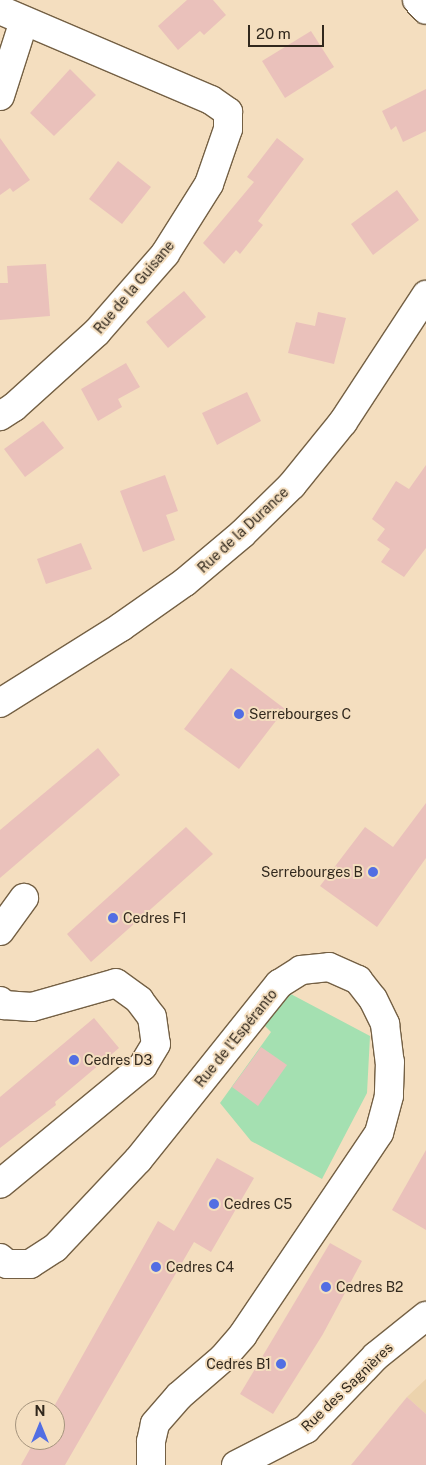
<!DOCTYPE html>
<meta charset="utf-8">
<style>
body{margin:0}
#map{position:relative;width:426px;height:1465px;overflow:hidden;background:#f4debf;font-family:"Public Sans",sans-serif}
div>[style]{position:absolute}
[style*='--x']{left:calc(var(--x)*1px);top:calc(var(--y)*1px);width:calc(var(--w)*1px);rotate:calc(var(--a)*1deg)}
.built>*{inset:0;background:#ecd3ad}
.green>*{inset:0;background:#a4e0b1}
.building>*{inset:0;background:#eac1bb}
.roads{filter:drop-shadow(1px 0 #746044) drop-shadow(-1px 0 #746044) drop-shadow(0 1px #746044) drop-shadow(0 -1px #746044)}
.street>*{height:28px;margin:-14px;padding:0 14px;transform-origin:14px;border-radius:14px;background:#fff}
.secondary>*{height:28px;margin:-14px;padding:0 14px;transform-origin:14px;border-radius:14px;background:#fff}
.dots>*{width:14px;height:14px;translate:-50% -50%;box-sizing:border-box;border:2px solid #f4debf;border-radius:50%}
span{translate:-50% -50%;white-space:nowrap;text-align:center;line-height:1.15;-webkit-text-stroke:4px #f4debf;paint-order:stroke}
.street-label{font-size:14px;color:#31281d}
.poi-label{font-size:14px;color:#31281d}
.left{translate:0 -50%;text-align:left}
.right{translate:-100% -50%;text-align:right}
.north{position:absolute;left:15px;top:1400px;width:50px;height:50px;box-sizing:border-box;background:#f4debf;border:1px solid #a6957e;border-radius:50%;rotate:0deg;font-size:14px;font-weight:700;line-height:20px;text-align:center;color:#31281d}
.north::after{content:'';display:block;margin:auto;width:18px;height:22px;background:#526ee3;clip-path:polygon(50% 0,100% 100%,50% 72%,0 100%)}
.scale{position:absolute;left:248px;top:25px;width:76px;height:22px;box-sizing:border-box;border:2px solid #31281d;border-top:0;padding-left:6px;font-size:15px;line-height:18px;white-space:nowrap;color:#31281d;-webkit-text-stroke:4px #f4debf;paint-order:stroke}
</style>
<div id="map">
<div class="built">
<div style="clip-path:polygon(426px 1379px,426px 1414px,407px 1397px)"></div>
</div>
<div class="green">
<div style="clip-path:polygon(287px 992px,370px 1036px,367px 1093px,322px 1179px,251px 1141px,220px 1103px,271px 1032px,262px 1023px)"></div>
</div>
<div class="building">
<div style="clip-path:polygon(187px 0,213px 0,226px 15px,204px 35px,200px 31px,178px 50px,158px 26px)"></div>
<div style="clip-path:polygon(311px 31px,334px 67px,285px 98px,262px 61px)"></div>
<div style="clip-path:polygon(70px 69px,96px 95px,54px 136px,30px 113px)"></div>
<div style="clip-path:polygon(426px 89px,426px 131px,403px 142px,396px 126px,391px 130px,382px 111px)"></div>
<div style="clip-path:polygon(0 138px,30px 180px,13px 192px,10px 188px,0 195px)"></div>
<div style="clip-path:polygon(277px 138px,304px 159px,258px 221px,263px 225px,240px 254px,236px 250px,224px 264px,203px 243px,254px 182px,247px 177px)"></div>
<div style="clip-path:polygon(118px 161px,151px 187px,122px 224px,89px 199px)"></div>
<div style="clip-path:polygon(397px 190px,419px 220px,373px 255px,351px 224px)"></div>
<div style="clip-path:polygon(46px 264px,50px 316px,0 320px,0 283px,8px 283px,7px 266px)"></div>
<div style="clip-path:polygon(184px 291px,206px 317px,168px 348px,146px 322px)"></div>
<div style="clip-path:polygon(318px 312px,346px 318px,334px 364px,288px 353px,296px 322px,315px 326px)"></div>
<div style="clip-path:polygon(126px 363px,140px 387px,118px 399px,122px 407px,98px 421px,81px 389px)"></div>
<div style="clip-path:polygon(247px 392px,261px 421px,217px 445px,202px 413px)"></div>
<div style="clip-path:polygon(43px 421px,64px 448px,25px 477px,4px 449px)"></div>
<div style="clip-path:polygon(426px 465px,426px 548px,404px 577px,381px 562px,390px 549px,377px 540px,385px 529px,372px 519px,396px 481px,409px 489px)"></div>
<div style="clip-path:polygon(165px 475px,178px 511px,166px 515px,175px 540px,143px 552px,120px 491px)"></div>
<div style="clip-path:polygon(81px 543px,92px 569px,46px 584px,37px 559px)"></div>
<div style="clip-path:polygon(231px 668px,285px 709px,239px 769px,184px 729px)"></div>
<div style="clip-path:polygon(98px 748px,120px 775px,0 878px,0 830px)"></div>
<div style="clip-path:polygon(426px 803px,426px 858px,377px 927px,320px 886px,365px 827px,393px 847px)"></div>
<div style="clip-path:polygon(186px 827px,213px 854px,91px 962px,67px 934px)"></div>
<div style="clip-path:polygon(94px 1018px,119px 1048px,55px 1102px,56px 1105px,0 1148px,0 1097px)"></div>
<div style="clip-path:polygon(261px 1047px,287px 1065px,258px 1106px,232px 1087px)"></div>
<div style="clip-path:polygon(426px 1150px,426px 1230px,392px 1210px)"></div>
<div style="clip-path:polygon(217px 1158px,254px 1178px,211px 1252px,194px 1242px,65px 1465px,21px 1465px,35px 1440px,55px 1440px,55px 1410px,52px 1410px,158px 1221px,174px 1231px)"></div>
<div style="clip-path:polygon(330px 1243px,362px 1261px,323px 1334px,273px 1414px,240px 1394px)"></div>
<div style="clip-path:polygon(407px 1397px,426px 1414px,426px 1465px,351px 1465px)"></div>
</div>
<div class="roads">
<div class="street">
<div style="--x:417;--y:0;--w:13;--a:48"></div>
<div style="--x:0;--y:10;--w:229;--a:23.1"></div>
<div style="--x:211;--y:100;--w:21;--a:35"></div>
<div style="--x:228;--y:112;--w:17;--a:90"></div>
<div style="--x:228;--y:129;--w:58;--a:109.1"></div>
<div style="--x:209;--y:184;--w:83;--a:122.2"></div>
<div style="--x:165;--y:254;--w:103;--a:131.1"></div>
<div style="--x:97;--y:332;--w:112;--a:137.9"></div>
<div style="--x:14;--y:407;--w:17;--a:147"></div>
<div style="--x:0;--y:96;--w:79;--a:-72.3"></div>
<div style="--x:0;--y:703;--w:143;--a:-32.1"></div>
<div style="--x:121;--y:627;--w:78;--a:-35.1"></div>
<div style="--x:185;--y:582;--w:75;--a:-40.1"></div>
<div style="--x:242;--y:534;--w:70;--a:-44.4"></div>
<div style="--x:292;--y:485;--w:81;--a:-51"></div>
<div style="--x:343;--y:422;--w:152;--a:-56.8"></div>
<div style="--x:0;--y:931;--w:41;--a:-54"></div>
<div style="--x:0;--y:1001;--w:6;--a:45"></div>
<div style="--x:4;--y:1005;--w:28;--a:4"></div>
<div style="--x:32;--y:1007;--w:87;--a:-15.9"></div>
<div style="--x:116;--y:983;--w:29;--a:36"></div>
<div style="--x:139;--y:1000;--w:21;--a:53"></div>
<div style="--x:152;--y:1017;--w:27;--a:82"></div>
<div style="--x:156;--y:1044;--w:26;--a:121"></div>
<div style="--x:143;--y:1066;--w:185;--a:140.5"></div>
<div style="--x:0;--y:1258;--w:9;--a:41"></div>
<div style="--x:7;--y:1264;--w:23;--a:0"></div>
<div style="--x:30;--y:1264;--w:30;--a:-33"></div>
<div style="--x:55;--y:1248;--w:121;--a:-46.7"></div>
<div style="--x:138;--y:1160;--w:226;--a:-51.3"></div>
<div style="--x:279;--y:984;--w:26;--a:-32"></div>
<div style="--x:301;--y:970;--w:28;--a:-6"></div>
<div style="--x:329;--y:967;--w:32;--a:24"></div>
<div style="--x:358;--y:980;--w:24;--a:52"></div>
<div style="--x:373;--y:999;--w:28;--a:64"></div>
<div style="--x:385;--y:1024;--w:38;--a:83"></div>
<div style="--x:390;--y:1062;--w:34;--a:92"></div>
<div style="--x:389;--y:1096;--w:38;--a:105"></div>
<div style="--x:379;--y:1133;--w:244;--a:124"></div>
<div style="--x:243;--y:1335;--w:30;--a:131"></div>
<div style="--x:223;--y:1358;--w:58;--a:139.2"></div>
<div style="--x:179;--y:1396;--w:37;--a:131"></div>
<div style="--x:155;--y:1424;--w:18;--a:103"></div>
<div style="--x:151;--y:1442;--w:23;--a:90"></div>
</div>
<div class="secondary">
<div style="--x:236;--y:1465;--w:79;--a:-27.2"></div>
<div style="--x:306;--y:1429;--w:101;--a:-46.2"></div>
<div style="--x:376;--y:1356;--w:64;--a:-38.7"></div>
</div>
</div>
<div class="dots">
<div style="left:239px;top:714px;background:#526ee3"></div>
<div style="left:373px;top:872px;background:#526ee3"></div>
<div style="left:113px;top:918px;background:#526ee3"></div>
<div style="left:74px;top:1060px;background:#526ee3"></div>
<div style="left:214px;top:1204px;background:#526ee3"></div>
<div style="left:156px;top:1267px;background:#526ee3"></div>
<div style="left:326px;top:1287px;background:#526ee3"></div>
<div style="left:281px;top:1364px;background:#526ee3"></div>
</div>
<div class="street-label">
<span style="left:134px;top:287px;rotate:-50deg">Rue de la Guisane</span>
<span style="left:243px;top:530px;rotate:-43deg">Rue de la Durance</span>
<span style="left:236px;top:1038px;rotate:-51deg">Rue de l'Espéranto</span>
<span style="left:347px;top:1387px;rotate:-44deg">Rue des Sagnières</span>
</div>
<div class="poi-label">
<span class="left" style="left:249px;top:714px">Serrebourges C</span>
<span class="right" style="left:363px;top:872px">Serrebourges B</span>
<span class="left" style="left:123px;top:918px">Cedres F1</span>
<span class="left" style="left:84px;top:1060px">Cedres D3</span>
<span class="left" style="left:224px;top:1204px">Cedres C5</span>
<span class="left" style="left:166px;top:1267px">Cedres C4</span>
<span class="left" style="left:336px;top:1287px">Cedres B2</span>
<span class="right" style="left:271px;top:1364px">Cedres B1</span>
</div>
<div class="north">N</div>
<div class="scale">20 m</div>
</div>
